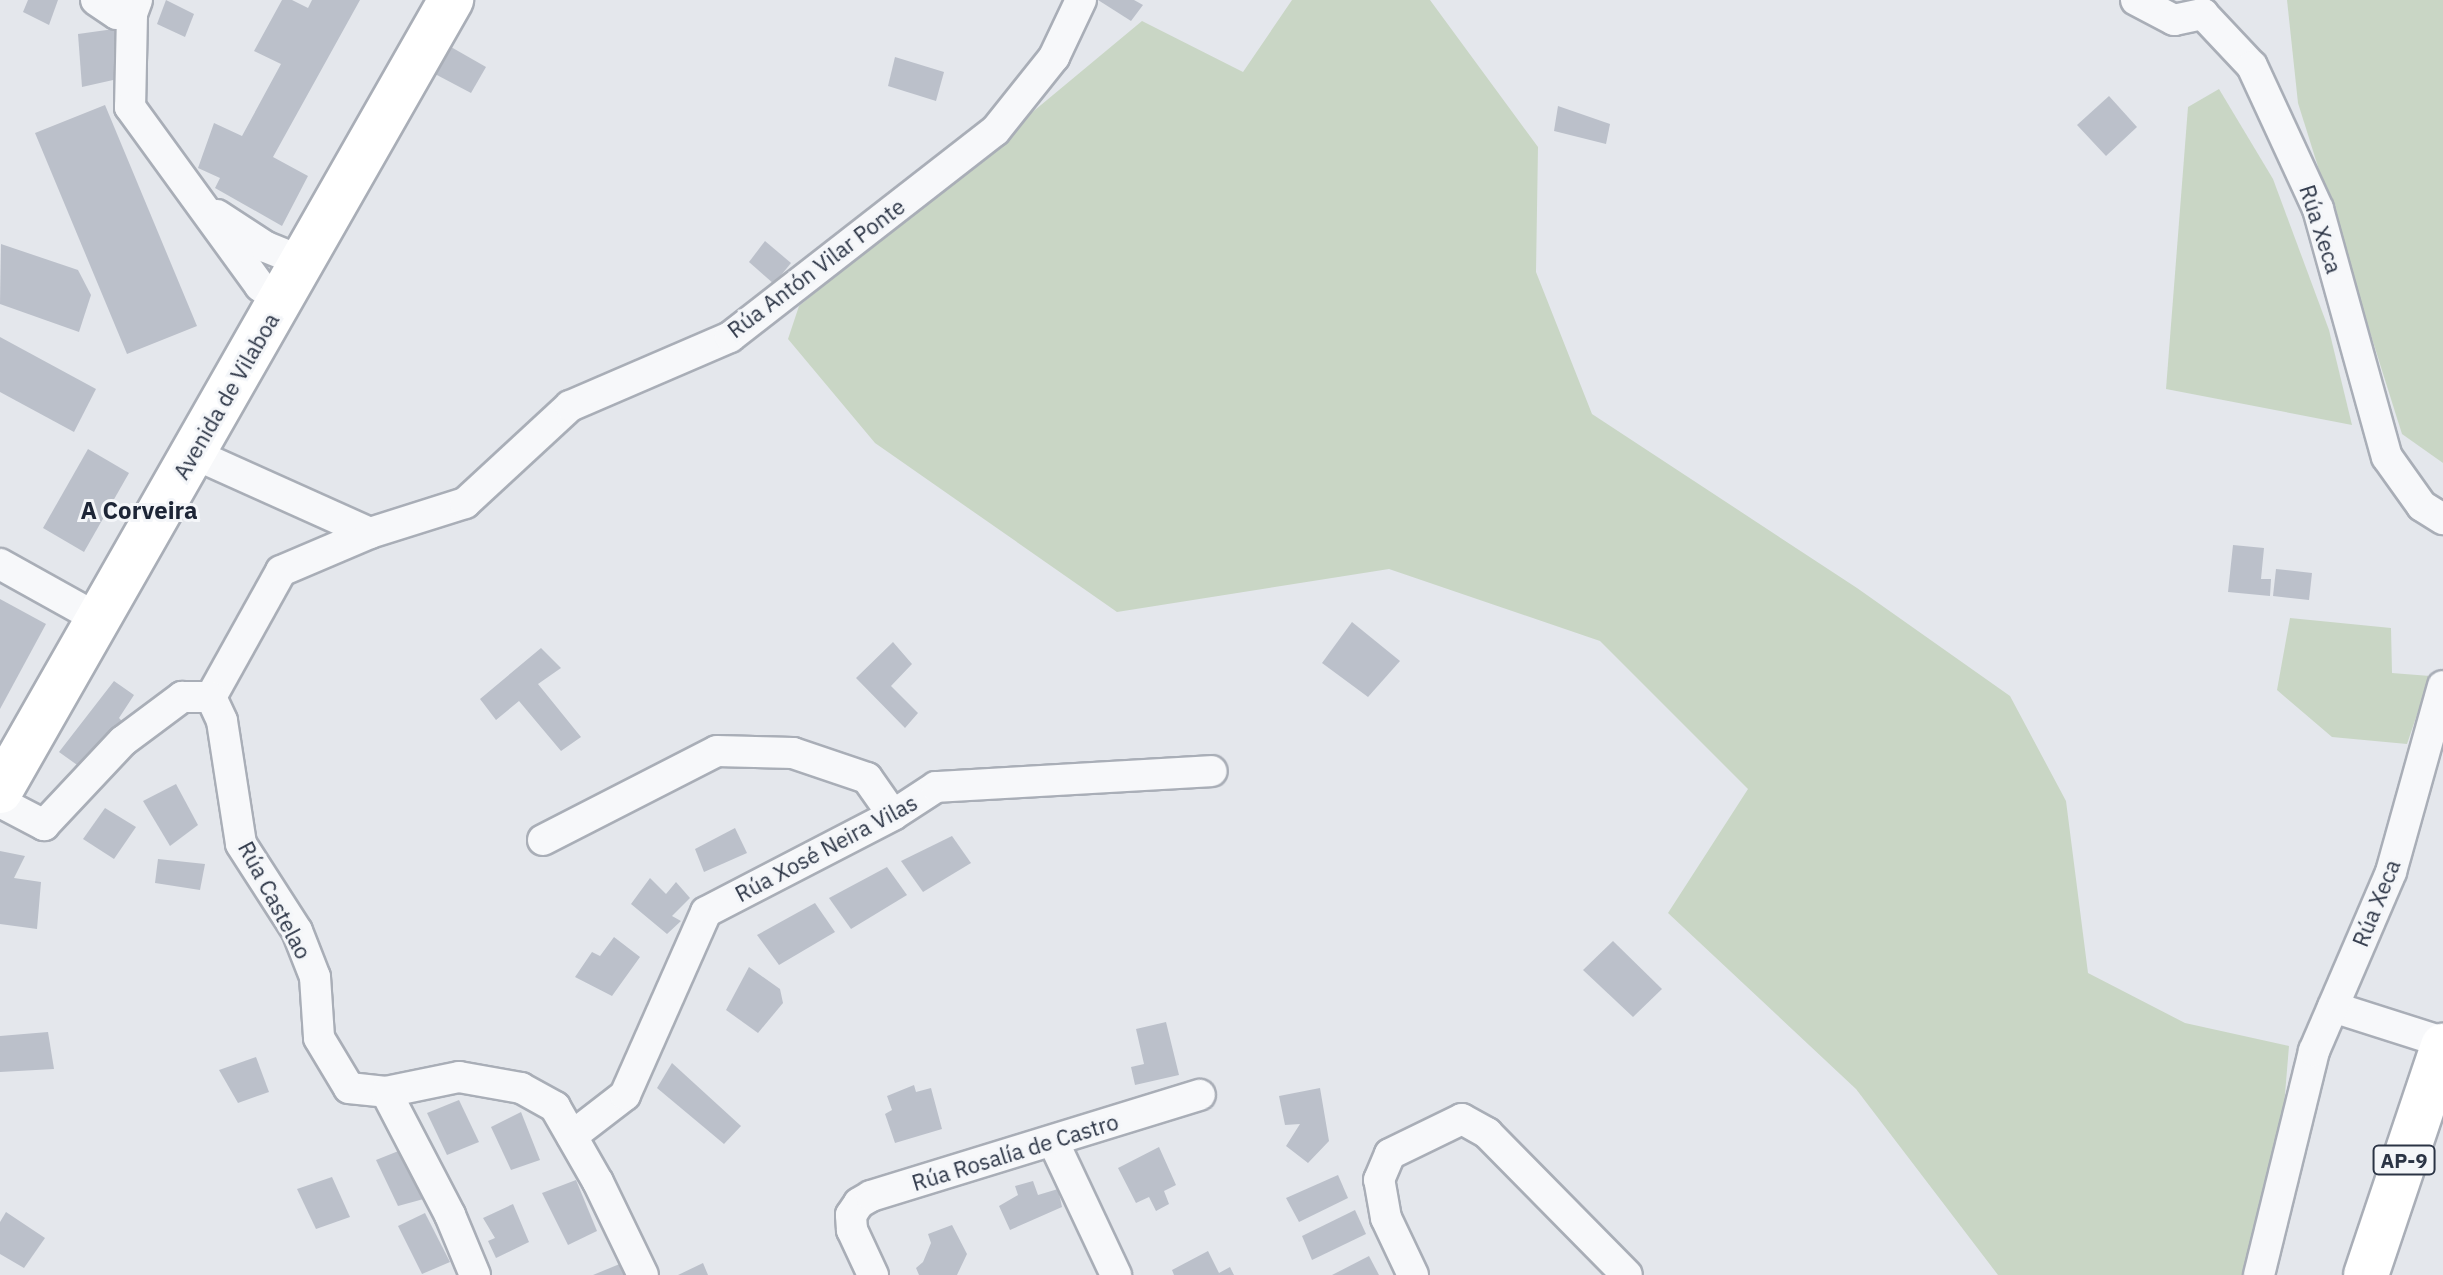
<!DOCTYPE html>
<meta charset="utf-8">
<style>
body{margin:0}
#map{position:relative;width:2443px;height:1275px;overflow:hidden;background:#e4e7ec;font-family:"IBM Plex Sans",sans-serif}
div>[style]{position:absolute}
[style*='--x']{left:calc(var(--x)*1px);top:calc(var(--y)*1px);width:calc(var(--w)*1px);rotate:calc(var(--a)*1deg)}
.green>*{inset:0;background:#c9d6c5}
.building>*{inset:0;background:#bbc0ca}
.roads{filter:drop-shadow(2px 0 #a9aeb7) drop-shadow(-2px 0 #a9aeb7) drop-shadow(0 2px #a9aeb7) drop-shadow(0 -2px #a9aeb7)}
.minor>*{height:30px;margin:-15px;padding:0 15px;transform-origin:15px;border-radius:15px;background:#f7f8fa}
.highway>*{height:44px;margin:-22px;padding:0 22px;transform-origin:22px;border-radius:22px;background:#fff}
span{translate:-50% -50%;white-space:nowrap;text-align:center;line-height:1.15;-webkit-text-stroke:6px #f4f6f9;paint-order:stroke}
.shield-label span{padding:2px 6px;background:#f4f6f9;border:2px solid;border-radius:6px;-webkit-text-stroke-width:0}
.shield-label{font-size:20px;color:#2b3445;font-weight:700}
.street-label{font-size:22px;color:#2b3445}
.neighbourhood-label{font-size:24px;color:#1d2536;font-weight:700}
</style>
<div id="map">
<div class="green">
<div style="clip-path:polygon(1292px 0,1430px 0,1538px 147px,1536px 272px,1592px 414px,1857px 588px,2010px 696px,2066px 801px,2088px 973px,2185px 1023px,2289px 1046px,2270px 1275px,1998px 1275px,1856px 1089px,1668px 913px,1748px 789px,1600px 641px,1389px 569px,1117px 612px,875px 443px,788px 339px,799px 306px,1142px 21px,1243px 72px)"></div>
<div style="clip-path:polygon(2287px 0,2443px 0,2443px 463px,2402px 434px,2298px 103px)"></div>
<div style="clip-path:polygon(2219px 89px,2273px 179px,2329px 330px,2352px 425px,2166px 389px,2188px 107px)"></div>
<div style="clip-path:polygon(2290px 618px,2391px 628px,2392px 673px,2430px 676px,2407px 744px,2332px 737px,2277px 690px)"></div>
</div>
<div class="building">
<div style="clip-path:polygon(28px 0,58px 0,49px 25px,23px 12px)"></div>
<div style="clip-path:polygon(166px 0,194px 14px,185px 37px,157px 24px)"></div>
<div style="clip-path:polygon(282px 0,292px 0,308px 8px,312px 0,360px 0,273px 157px,308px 176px,282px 226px,215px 188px,220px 178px,198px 168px,214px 123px,242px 136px,281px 64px,254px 51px)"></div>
<div style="clip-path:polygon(1098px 0,1134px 0,1143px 5px,1131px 21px)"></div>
<div style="clip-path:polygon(121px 28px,122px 78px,82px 87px,78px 34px)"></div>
<div style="clip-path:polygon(451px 47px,486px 67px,471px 93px,435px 74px)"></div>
<div style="clip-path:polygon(895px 57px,944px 72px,936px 101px,888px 86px)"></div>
<div style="clip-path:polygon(2109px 96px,2137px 127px,2106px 156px,2077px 125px)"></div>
<div style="clip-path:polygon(105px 105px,197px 326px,127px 354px,35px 133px)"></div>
<div style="clip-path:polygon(1558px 106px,1610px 124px,1606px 144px,1554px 131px)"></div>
<div style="clip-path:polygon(765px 241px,791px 263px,774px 284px,749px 262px)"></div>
<div style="clip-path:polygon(1px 244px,78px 270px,91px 295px,79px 332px,0 304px)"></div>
<div style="clip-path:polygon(0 337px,96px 389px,74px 432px,0 392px)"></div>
<div style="clip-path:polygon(88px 449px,129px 473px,84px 552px,43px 528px)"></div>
<div style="clip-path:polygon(2233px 545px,2264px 548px,2261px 579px,2271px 579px,2270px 596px,2228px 592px)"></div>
<div style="clip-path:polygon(2276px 569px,2312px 573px,2309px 600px,2273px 596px)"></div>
<div style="clip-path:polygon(0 599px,46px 624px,0 709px)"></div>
<div style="clip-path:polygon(1352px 622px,1400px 661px,1368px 697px,1322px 663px)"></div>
<div style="clip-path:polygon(893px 642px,912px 664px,891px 686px,918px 713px,905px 728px,856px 678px)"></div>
<div style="clip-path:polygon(541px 648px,561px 668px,538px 684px,581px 737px,561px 751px,519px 701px,496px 720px,480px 699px)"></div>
<div style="clip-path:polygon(114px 681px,134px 695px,119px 718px,122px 721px,80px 767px,59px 752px)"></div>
<div style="clip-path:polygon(176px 784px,198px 825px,170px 846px,143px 801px)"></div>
<div style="clip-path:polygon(105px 808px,136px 827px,114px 859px,83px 839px)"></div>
<div style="clip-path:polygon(735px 828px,747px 853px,704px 872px,695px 849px)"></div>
<div style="clip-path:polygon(952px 836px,971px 863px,923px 892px,901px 861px)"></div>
<div style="clip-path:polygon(0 851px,25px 856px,14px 878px,41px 882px,37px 929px,0 924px)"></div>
<div style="clip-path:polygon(158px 859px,205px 864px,200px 890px,155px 883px)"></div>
<div style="clip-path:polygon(887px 867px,907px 895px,851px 929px,829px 898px)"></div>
<div style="clip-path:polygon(650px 878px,666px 894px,676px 882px,690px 898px,672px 916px,681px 921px,667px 934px,631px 904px)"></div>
<div style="clip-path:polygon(815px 903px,835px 932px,779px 965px,757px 935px)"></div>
<div style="clip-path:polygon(614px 937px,640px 957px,612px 996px,575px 977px,592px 952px,600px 956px)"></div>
<div style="clip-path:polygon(1613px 941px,1662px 989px,1633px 1017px,1583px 970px)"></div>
<div style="clip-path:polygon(749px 967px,780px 989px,783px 1003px,758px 1033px,726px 1010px)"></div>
<div style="clip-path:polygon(1166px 1022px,1179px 1075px,1135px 1085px,1131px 1067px,1144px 1064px,1136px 1029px)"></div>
<div style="clip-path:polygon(48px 1032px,54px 1069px,0 1072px,0 1036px)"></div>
<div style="clip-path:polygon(256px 1057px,269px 1092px,238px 1103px,219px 1070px)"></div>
<div style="clip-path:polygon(672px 1063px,741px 1126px,724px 1144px,657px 1088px)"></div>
<div style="clip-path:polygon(914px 1085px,916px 1092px,931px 1088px,942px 1129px,895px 1143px,885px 1114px,892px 1110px,887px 1096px)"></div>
<div style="clip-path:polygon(1320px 1088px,1329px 1141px,1308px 1163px,1286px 1146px,1300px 1124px,1285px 1125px,1279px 1096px)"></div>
<div style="clip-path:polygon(459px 1100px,479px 1142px,447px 1155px,427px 1113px)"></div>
<div style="clip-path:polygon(521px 1112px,540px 1160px,511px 1170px,491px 1127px)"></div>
<div style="clip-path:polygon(1159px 1147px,1176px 1185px,1164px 1191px,1169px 1204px,1156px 1211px,1149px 1197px,1136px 1203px,1118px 1168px)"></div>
<div style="clip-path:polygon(406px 1148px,431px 1197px,398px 1206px,376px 1160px)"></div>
<div style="clip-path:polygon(1338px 1175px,1348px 1198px,1299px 1222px,1286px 1198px)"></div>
<div style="clip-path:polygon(332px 1177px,350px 1217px,316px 1229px,297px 1189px)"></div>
<div style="clip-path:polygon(576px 1180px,597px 1231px,568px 1245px,542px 1193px)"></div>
<div style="clip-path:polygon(1033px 1181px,1038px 1195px,1058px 1189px,1062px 1207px,1010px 1230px,999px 1206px,1018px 1195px,1015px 1186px)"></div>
<div style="clip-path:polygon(513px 1204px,529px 1242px,496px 1258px,488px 1241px,495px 1238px,483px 1218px)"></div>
<div style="clip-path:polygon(1355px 1210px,1366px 1234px,1312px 1260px,1302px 1236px)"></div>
<div style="clip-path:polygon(6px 1212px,45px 1238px,24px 1268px,0 1254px,0 1222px)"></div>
<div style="clip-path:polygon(425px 1213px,450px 1262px,422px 1274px,398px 1226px)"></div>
<div style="clip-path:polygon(952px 1225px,967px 1254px,957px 1275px,919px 1275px,916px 1268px,923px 1262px,931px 1243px,928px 1234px)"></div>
<div style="clip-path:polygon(1208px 1251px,1219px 1273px,1230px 1267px,1234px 1275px,1174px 1275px,1172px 1270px)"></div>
<div style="clip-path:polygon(1369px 1256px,1379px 1275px,1332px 1275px)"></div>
<div style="clip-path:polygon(622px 1263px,628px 1275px,593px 1275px)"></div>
<div style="clip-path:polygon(703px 1263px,708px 1275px,678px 1275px)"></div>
</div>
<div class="roads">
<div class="minor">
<div style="--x:96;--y:0;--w:25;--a:34"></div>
<div style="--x:117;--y:14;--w:15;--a:0"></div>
<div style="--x:137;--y:0;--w:15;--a:110"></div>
<div style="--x:132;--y:14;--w:93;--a:91.2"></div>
<div style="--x:130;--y:107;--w:221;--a:54"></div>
<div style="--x:260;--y:286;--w:27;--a:34"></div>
<div style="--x:2136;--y:0;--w:43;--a:27.8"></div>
<div style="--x:2174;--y:20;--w:30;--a:-12"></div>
<div style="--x:2203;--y:14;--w:71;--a:46.7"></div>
<div style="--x:2252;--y:66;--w:157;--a:65.2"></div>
<div style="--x:2318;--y:209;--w:257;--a:74.5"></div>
<div style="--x:2387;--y:457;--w:60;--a:54.5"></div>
<div style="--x:2422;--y:506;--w:25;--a:32"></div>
<div style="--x:217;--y:215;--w:59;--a:33.1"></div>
<div style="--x:266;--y:247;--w:40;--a:22"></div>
<div style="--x:192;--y:453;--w:195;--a:24.2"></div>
<div style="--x:0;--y:564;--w:113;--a:29.1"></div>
<div style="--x:211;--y:697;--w:144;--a:-60.9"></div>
<div style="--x:281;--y:571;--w:97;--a:-23.1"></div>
<div style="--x:370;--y:533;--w:100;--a:-17.5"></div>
<div style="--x:465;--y:503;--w:143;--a:-42.7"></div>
<div style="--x:570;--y:406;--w:174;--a:-23.3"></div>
<div style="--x:730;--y:337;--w:336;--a:-37.9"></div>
<div style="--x:995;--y:131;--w:95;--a:-51.4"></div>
<div style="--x:1054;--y:57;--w:63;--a:-64.7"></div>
<div style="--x:0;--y:802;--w:50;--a:27.6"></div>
<div style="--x:44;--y:825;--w:115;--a:-46.8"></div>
<div style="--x:123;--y:741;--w:74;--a:-36.7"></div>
<div style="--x:182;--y:697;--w:29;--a:0"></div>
<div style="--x:211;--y:697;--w:26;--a:65"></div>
<div style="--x:222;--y:721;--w:124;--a:81.2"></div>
<div style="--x:241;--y:844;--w:103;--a:57.2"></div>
<div style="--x:297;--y:931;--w:49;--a:68.6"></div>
<div style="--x:315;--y:977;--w:61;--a:86.2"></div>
<div style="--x:319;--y:1038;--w:58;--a:59"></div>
<div style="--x:349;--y:1088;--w:37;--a:6"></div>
<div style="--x:386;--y:1092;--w:75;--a:-11.6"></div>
<div style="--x:459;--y:1077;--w:63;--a:10.1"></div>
<div style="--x:521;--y:1088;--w:39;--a:29"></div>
<div style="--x:555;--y:1107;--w:86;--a:60.2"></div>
<div style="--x:598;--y:1182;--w:103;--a:64.2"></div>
<div style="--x:543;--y:840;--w:195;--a:-27.1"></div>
<div style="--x:717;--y:751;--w:76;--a:1.5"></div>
<div style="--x:793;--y:753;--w:78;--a:18.7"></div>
<div style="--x:867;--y:778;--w:45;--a:54.9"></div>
<div style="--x:2333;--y:1007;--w:115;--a:17.7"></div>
<div style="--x:386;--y:1092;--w:139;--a:62.5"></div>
<div style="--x:450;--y:1215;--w:65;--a:67.4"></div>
<div style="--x:572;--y:1136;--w:67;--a:-37.7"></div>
<div style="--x:625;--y:1095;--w:200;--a:-66.1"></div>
<div style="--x:706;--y:912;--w:211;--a:-27.4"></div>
<div style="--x:893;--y:815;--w:51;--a:-33.1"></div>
<div style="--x:936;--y:787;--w:276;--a:-3.3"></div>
<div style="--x:1053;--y:1141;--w:148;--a:64.8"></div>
<div style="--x:873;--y:1275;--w:50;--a:-115"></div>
<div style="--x:852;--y:1230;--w:15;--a:-94"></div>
<div style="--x:851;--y:1215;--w:14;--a:-56"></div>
<div style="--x:859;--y:1203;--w:14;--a:-30"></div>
<div style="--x:871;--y:1196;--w:344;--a:-17.1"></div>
<div style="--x:1413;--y:1275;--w:63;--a:-115.3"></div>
<div style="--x:1386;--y:1218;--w:39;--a:-100"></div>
<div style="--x:1379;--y:1180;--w:28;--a:-67"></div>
<div style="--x:1390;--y:1154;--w:80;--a:-25.9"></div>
<div style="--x:1462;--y:1119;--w:29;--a:29"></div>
<div style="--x:1487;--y:1133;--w:199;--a:45.4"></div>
<div style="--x:2259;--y:1275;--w:231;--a:-76.2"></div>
<div style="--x:2314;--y:1051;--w:195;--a:-66.7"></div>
<div style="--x:2391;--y:872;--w:193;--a:-74.4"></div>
</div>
<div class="highway">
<div style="--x:0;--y:791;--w:911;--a:-60.31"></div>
<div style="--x:2366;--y:1275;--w:242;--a:-71.4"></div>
</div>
</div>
<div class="shield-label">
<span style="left:2404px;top:1160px">AP-9</span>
</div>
<div class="street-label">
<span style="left:2321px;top:229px;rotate:72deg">Rúa Xeca</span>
<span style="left:816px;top:268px;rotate:-37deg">Rúa Antón Vilar Ponte</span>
<span style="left:226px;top:396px;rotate:-60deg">Avenida de Vilaboa</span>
<span style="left:826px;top:848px;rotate:-28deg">Rúa Xosé Neira Vilas</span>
<span style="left:275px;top:900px;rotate:62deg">Rúa Castelao</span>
<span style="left:2376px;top:903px;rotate:-68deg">Rúa Xeca</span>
<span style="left:1015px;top:1152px;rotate:-17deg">Rúa Rosalía de Castro</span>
</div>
<div class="neighbourhood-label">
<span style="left:139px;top:511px">A Corveira</span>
</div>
</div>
